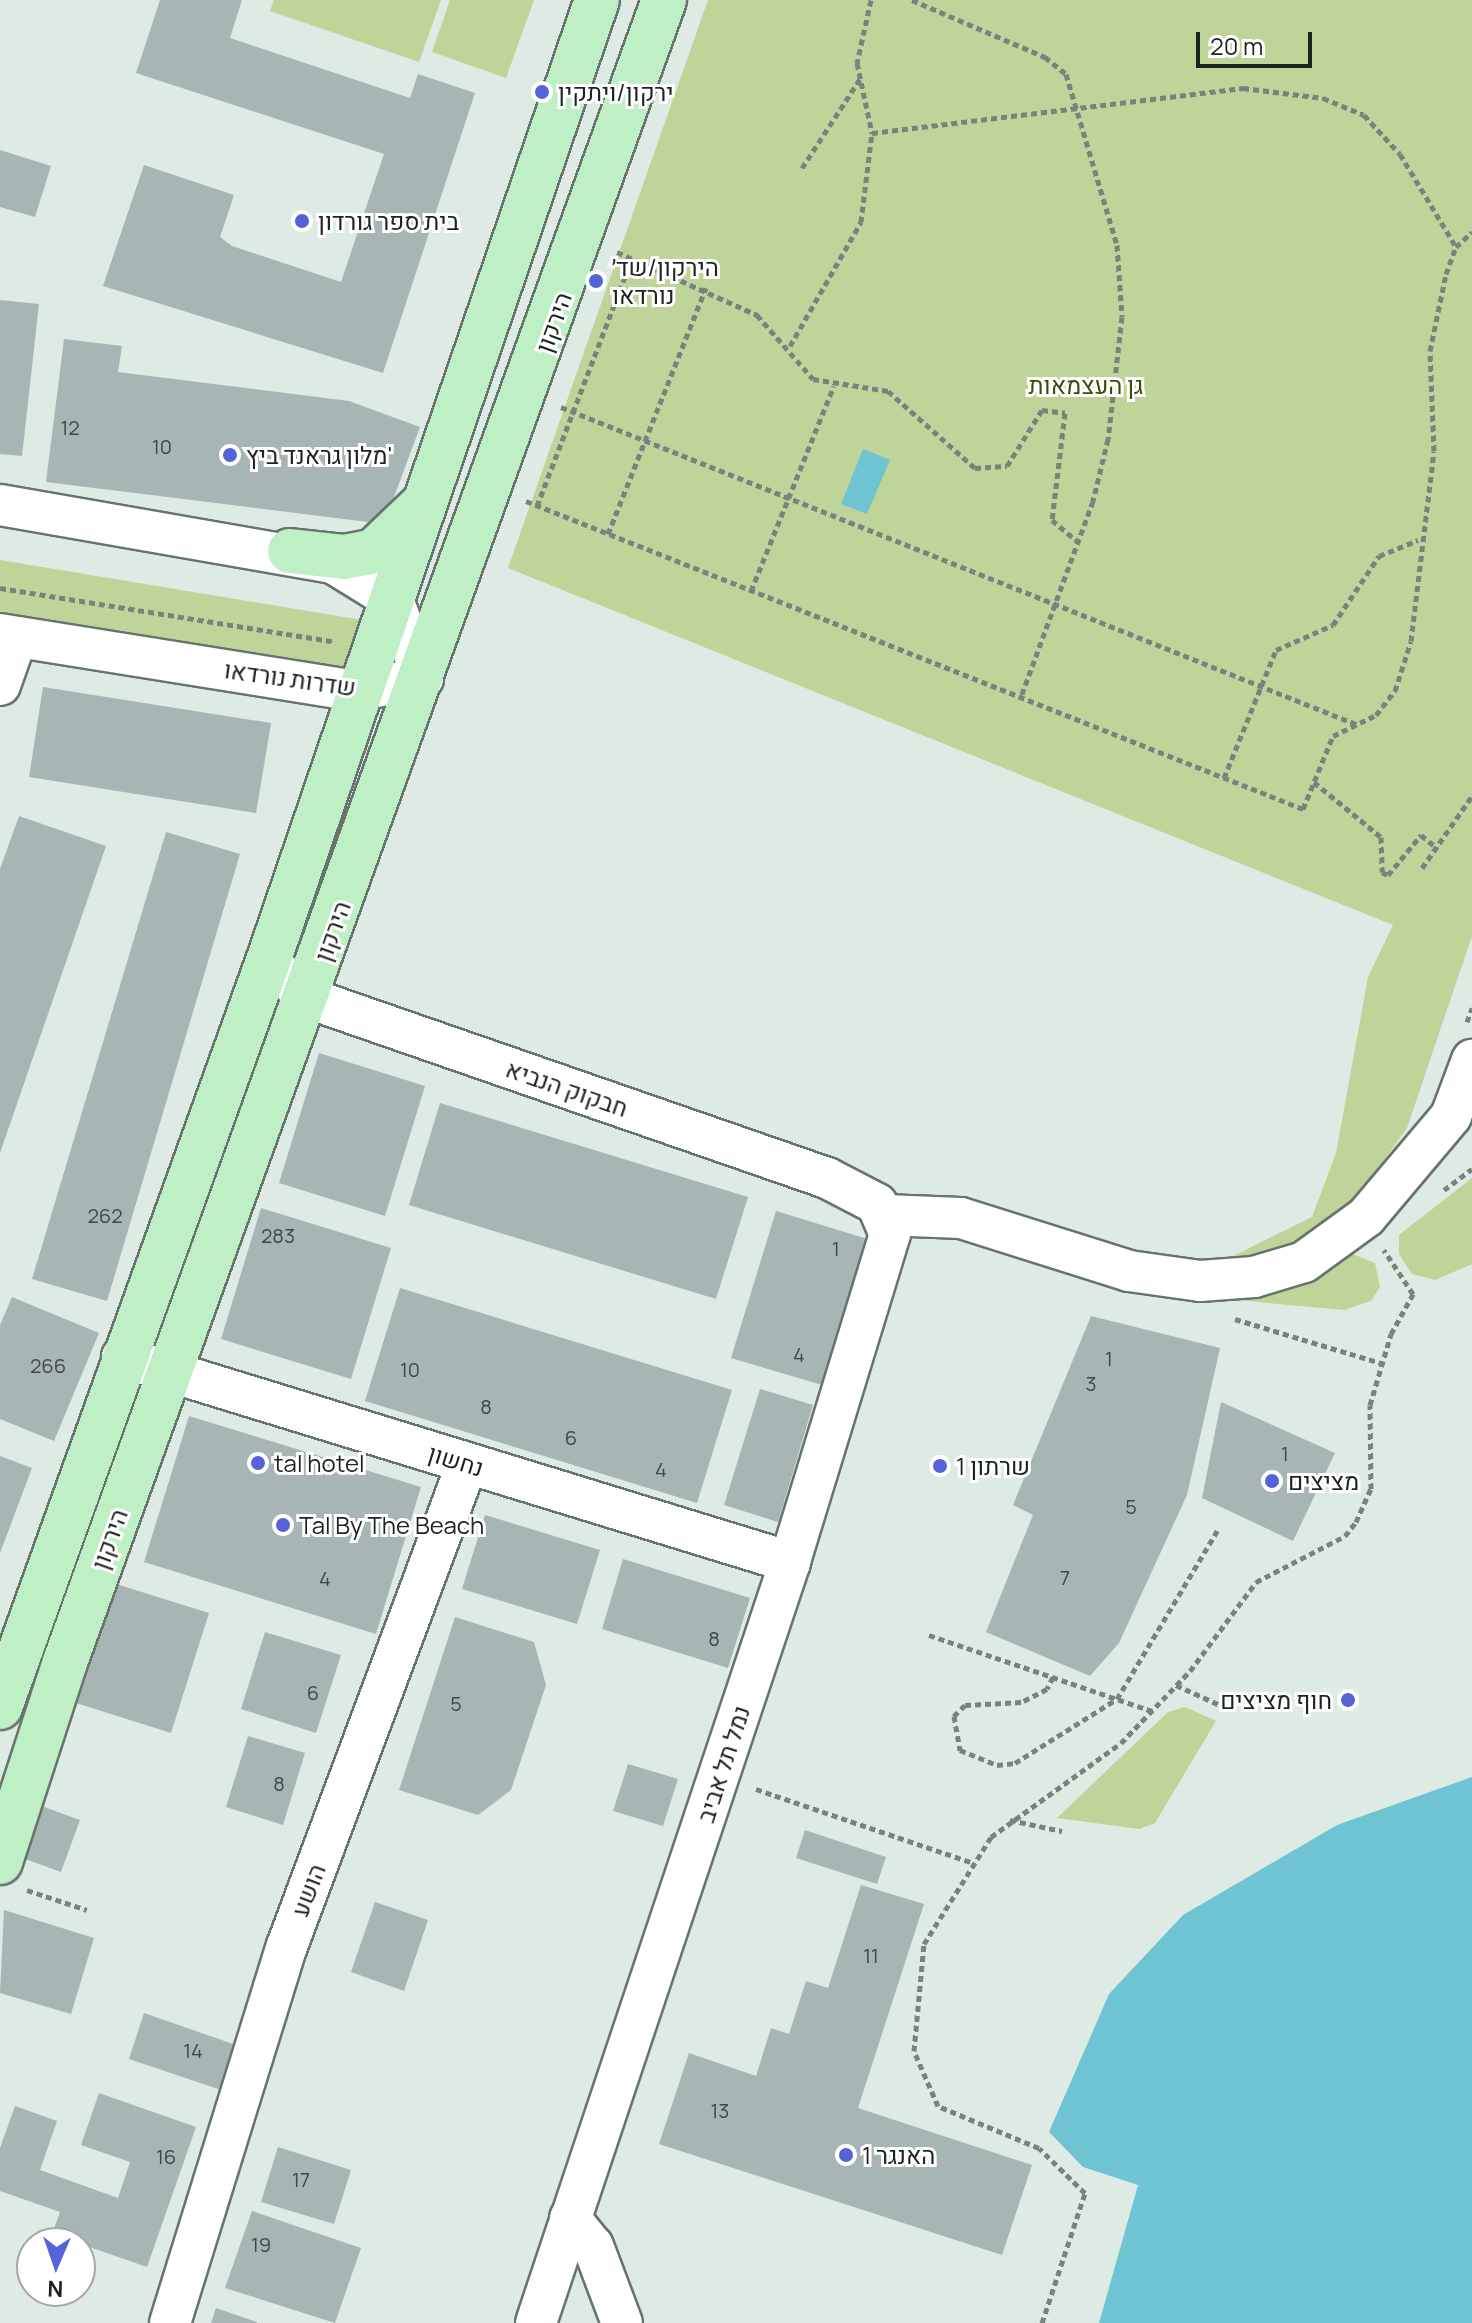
<!DOCTYPE html>
<meta charset="utf-8">
<style>
body{margin:0}
#map{position:relative;width:1472px;height:2323px;overflow:hidden;background:#ddebe4;font-family:Manrope,Heebo,sans-serif}
div>[style]{position:absolute}
[style*='--x']{left:calc(var(--x)*1px);top:calc(var(--y)*1px);width:calc(var(--w)*1px);rotate:calc(var(--a)*1deg)}
.green>*{inset:0;background:#bed498}
.water>*{inset:0;background:#6fc4d3}
.building>*{inset:0;background:#a7b6b5}
.path>*{height:5px;margin-top:-2.5px;transform-origin:0;background:repeating-linear-gradient(90deg,#79837e 0 6px,transparent 0 10px)}
.roads{filter:drop-shadow(2px 0 #67746e) drop-shadow(-2px 0 #67746e) drop-shadow(0 2px #67746e) drop-shadow(0 -2px #67746e)}
.minor>*{height:40px;margin:-20px;padding:0 20px;transform-origin:20px;border-radius:20px;background:#fff}
.major>*{height:44px;margin:-22px;padding:0 22px;transform-origin:22px;border-radius:22px;background:#bfefc4}
.dots>*{width:22px;height:22px;translate:-50% -50%;box-sizing:border-box;border:4px solid #fff;border-radius:50%}
span{translate:-50% -50%;white-space:nowrap;text-align:center;line-height:1.15;-webkit-text-stroke:6px #fff;paint-order:stroke}
.number-label{font-size:20px;color:#404845}
.number-label span{-webkit-text-stroke-width:0}
.poi-label{font-size:24px;color:#1d2320}
.left{translate:0 -50%;text-align:left}
.right{translate:-100% -50%;text-align:right}
.street-label{font-size:24px;color:#1d2320}
.park-label{font-size:24px;color:#3a4c08}
.north{position:absolute;left:16px;top:2227px;width:80px;height:80px;box-sizing:border-box;background:#fff;border:2px solid #a5a7a6;border-radius:50%;rotate:182deg;font-size:22px;font-weight:700;line-height:32px;text-align:center;color:#1d2320}
.north::after{content:'';display:block;margin:auto;width:28px;height:36px;background:#5562d9;clip-path:polygon(50% 0,100% 100%,50% 72%,0 100%)}
.scale{position:absolute;left:1196px;top:32px;width:116px;height:36px;box-sizing:border-box;border:4px solid #1d2320;border-top:0;padding-left:10px;font-size:24px;line-height:28px;white-space:nowrap;color:#1d2320;-webkit-text-stroke:6px #fff;paint-order:stroke}
</style>
<div id="map">
<div class="green">
<div style="clip-path:polygon(274px 0,441px 0,419px 62px,270px 11px)"></div>
<div style="clip-path:polygon(450px 0,534px 0,506px 78px,432px 52px)"></div>
<div style="clip-path:polygon(708px 0,1472px 0,1472px 936px,1407px 1128px,1337px 1226px,1274px 1254px,1207px 1269px,1312px 1217px,1336px 1153px,1368px 977px,1393px 925px,508px 568px)"></div>
<div style="clip-path:polygon(0 560px,362px 620px,349px 678px,0 620px)"></div>
<div style="clip-path:polygon(1472px 1178px,1472px 1264px,1435px 1280px,1412px 1274px,1399px 1254px,1399px 1235px)"></div>
<div style="clip-path:polygon(1350px 1253px,1375px 1263px,1380px 1287px,1371px 1301px,1344px 1310px,1203px 1297px)"></div>
<div style="clip-path:polygon(1185px 1707px,1216px 1721px,1155px 1823px,1139px 1829px,1057px 1818px,1168px 1712px)"></div>
</div>
<div class="water">
<div style="clip-path:polygon(863px 449px,890px 460px,867px 514px,841px 504px)"></div>
<div style="clip-path:polygon(1472px 1777px,1472px 2323px,1099px 2323px,1138px 2185px,1083px 2167px,1049px 2132px,1109px 1994px,1183px 1915px,1337px 1825px)"></div>
</div>
<div class="building">
<div style="clip-path:polygon(160px 0,242px 0,230px 38px,410px 98px,418px 74px,475px 93px,383px 373px,103px 286px,144px 165px,234px 195px,220px 237px,232px 246px,341px 282px,384px 154px,136px 73px)"></div>
<div style="clip-path:polygon(0 150px,51px 166px,35px 217px,0 207px)"></div>
<div style="clip-path:polygon(0 300px,39px 304px,22px 456px,0 454px)"></div>
<div style="clip-path:polygon(64px 339px,122px 346px,118px 372px,349px 401px,420px 427px,384px 524px,46px 482px)"></div>
<div style="clip-path:polygon(43px 687px,271px 723px,256px 813px,29px 777px)"></div>
<div style="clip-path:polygon(19px 816px,106px 846px,0 1153px,0 869px)"></div>
<div style="clip-path:polygon(166px 832px,240px 854px,107px 1301px,32px 1279px)"></div>
<div style="clip-path:polygon(319px 1053px,425px 1086px,385px 1216px,279px 1183px)"></div>
<div style="clip-path:polygon(440px 1103px,748px 1197px,716px 1299px,409px 1205px)"></div>
<div style="clip-path:polygon(261px 1208px,391px 1248px,351px 1379px,221px 1339px)"></div>
<div style="clip-path:polygon(776px 1211px,874px 1241px,829px 1387px,731px 1358px)"></div>
<div style="clip-path:polygon(400px 1288px,732px 1390px,697px 1503px,365px 1401px)"></div>
<div style="clip-path:polygon(12px 1297px,99px 1333px,54px 1441px,0 1419px,0 1325px)"></div>
<div style="clip-path:polygon(1091px 1316px,1220px 1348px,1187px 1495px,1119px 1643px,1090px 1676px,986px 1632px,1033px 1515px,1013px 1505px)"></div>
<div style="clip-path:polygon(760px 1389px,813px 1405px,778px 1522px,724px 1505px)"></div>
<div style="clip-path:polygon(1221px 1402px,1335px 1453px,1293px 1541px,1202px 1498px)"></div>
<div style="clip-path:polygon(189px 1416px,421px 1487px,376px 1634px,144px 1562px)"></div>
<div style="clip-path:polygon(0 1456px,32px 1468px,0 1553px)"></div>
<div style="clip-path:polygon(485px 1515px,600px 1550px,577px 1624px,462px 1589px)"></div>
<div style="clip-path:polygon(623px 1559px,750px 1598px,728px 1668px,602px 1629px)"></div>
<div style="clip-path:polygon(113px 1583px,209px 1613px,171px 1733px,76px 1703px)"></div>
<div style="clip-path:polygon(455px 1617px,534px 1642px,546px 1685px,511px 1790px,478px 1815px,399px 1790px)"></div>
<div style="clip-path:polygon(265px 1632px,341px 1655px,316px 1733px,241px 1709px)"></div>
<div style="clip-path:polygon(248px 1736px,305px 1753px,283px 1825px,226px 1807px)"></div>
<div style="clip-path:polygon(628px 1764px,678px 1779px,663px 1826px,613px 1811px)"></div>
<div style="clip-path:polygon(36px 1804px,80px 1820px,61px 1872px,17px 1856px)"></div>
<div style="clip-path:polygon(805px 1830px,886px 1857px,877px 1884px,796px 1858px)"></div>
<div style="clip-path:polygon(861px 1885px,924px 1904px,858px 2108px,1032px 2165px,1002px 2255px,659px 2144px,689px 2053px,756px 2076px,771px 2028px,789px 2034px,806px 1981px,828px 1988px)"></div>
<div style="clip-path:polygon(375px 1902px,428px 1920px,404px 1991px,351px 1972px)"></div>
<div style="clip-path:polygon(4px 1910px,94px 1938px,71px 2014px,0 1993px)"></div>
<div style="clip-path:polygon(144px 2013px,236px 2045px,221px 2090px,129px 2059px)"></div>
<div style="clip-path:polygon(99px 2093px,196px 2127px,147px 2267px,52px 2234px,60px 2212px,0 2191px,0 2148px,15px 2106px,57px 2121px,40px 2170px,118px 2198px,130px 2162px,81px 2145px)"></div>
<div style="clip-path:polygon(278px 2147px,351px 2170px,334px 2224px,261px 2202px)"></div>
<div style="clip-path:polygon(252px 2211px,361px 2248px,335px 2323px,225px 2288px)"></div>
<div style="clip-path:polygon(216px 2308px,257px 2322px,257px 2323px,211px 2323px)"></div>
</div>
<div class="path">
<div style="--x:871;--y:0;--w:65;--a:102.5"></div>
<div style="--x:857;--y:63;--w:72;--a:77.9"></div>
<div style="--x:872;--y:133;--w:374;--a:-6.9"></div>
<div style="--x:1243;--y:88;--w:81;--a:7.1"></div>
<div style="--x:1323;--y:98;--w:44;--a:22.5"></div>
<div style="--x:1364;--y:115;--w:53;--a:47.3"></div>
<div style="--x:1400;--y:154;--w:109;--a:58.9"></div>
<div style="--x:912;--y:0;--w:145;--a:23.2"></div>
<div style="--x:1045;--y:57;--w:27;--a:39"></div>
<div style="--x:1066;--y:74;--w:178;--a:73.4"></div>
<div style="--x:1117;--y:245;--w:72;--a:86"></div>
<div style="--x:1122;--y:317;--w:123;--a:96.5"></div>
<div style="--x:1108;--y:439;--w:64;--a:103.6"></div>
<div style="--x:1093;--y:501;--w:209;--a:110.2"></div>
<div style="--x:802;--y:168;--w:106;--a:-56.9"></div>
<div style="--x:617;--y:252;--w:154;--a:24.2"></div>
<div style="--x:757;--y:315;--w:85;--a:48.8"></div>
<div style="--x:813;--y:379;--w:76;--a:9.1"></div>
<div style="--x:888;--y:391;--w:116;--a:41.5"></div>
<div style="--x:975;--y:468;--w:32;--a:-4"></div>
<div style="--x:1007;--y:466;--w:66;--a:-58"></div>
<div style="--x:1042;--y:410;--w:23;--a:7"></div>
<div style="--x:1065;--y:413;--w:108;--a:96.9"></div>
<div style="--x:1052;--y:520;--w:34;--a:40"></div>
<div style="--x:790;--y:346;--w:143;--a:-60.2"></div>
<div style="--x:861;--y:222;--w:90;--a:-83"></div>
<div style="--x:561;--y:407;--w:858;--a:21.75"></div>
<div style="--x:526;--y:501;--w:836;--a:21.62"></div>
<div style="--x:1303;--y:809;--w:79;--a:-67.7"></div>
<div style="--x:1333;--y:736;--w:48;--a:-26"></div>
<div style="--x:1376;--y:715;--w:31;--a:-52"></div>
<div style="--x:1395;--y:691;--w:52;--a:-72.3"></div>
<div style="--x:1411;--y:641;--w:191;--a:-83.1"></div>
<div style="--x:1434;--y:451;--w:100;--a:-92.3"></div>
<div style="--x:1430;--y:351;--w:79;--a:-78.3"></div>
<div style="--x:1446;--y:274;--w:29;--a:-70"></div>
<div style="--x:1456;--y:247;--w:22;--a:-43"></div>
<div style="--x:537;--y:506;--w:266;--a:-69"></div>
<div style="--x:608;--y:534;--w:265;--a:-68.3"></div>
<div style="--x:0;--y:588;--w:340;--a:9.1"></div>
<div style="--x:751;--y:591;--w:221;--a:-68"></div>
<div style="--x:1224;--y:778;--w:138;--a:-67.9"></div>
<div style="--x:1276;--y:650;--w:62;--a:-23.7"></div>
<div style="--x:1333;--y:625;--w:83;--a:-56.3"></div>
<div style="--x:1379;--y:556;--w:42;--a:-22.3"></div>
<div style="--x:1314;--y:782;--w:87;--a:39.4"></div>
<div style="--x:1381;--y:837;--w:35;--a:88"></div>
<div style="--x:1382;--y:872;--w:7;--a:27"></div>
<div style="--x:1388;--y:875;--w:52;--a:-50.5"></div>
<div style="--x:1421;--y:835;--w:21;--a:39"></div>
<div style="--x:1422;--y:868;--w:88;--a:-55.2"></div>
<div style="--x:1467;--y:1022;--w:15;--a:-70"></div>
<div style="--x:1444;--y:1190;--w:35;--a:-37"></div>
<div style="--x:1235;--y:1319;--w:159;--a:16.8"></div>
<div style="--x:929;--y:1635;--w:236;--a:18.8"></div>
<div style="--x:1053;--y:1677;--w:13;--a:117"></div>
<div style="--x:1047;--y:1689;--w:29;--a:153"></div>
<div style="--x:1021;--y:1702;--w:56;--a:176.9"></div>
<div style="--x:965;--y:1705;--w:16;--a:135"></div>
<div style="--x:954;--y:1716;--w:35;--a:80"></div>
<div style="--x:960;--y:1750;--w:40;--a:22"></div>
<div style="--x:997;--y:1765;--w:18;--a:-6"></div>
<div style="--x:1015;--y:1763;--w:120;--a:-32.1"></div>
<div style="--x:1117;--y:1699;--w:199;--a:-59.2"></div>
<div style="--x:1176;--y:1685;--w:51;--a:24.5"></div>
<div style="--x:756;--y:1789;--w:227;--a:18.8"></div>
<div style="--x:1010;--y:1820;--w:53;--a:11.9"></div>
<div style="--x:27;--y:1890;--w:63;--a:18.4"></div>
<div style="--x:1042;--y:2323;--w:137;--a:-71.7"></div>
<div style="--x:1085;--y:2193;--w:64;--a:-135.6"></div>
<div style="--x:1039;--y:2148;--w:109;--a:-157.4"></div>
<div style="--x:938;--y:2106;--w:60;--a:-113.6"></div>
<div style="--x:914;--y:2051;--w:107;--a:-84.7"></div>
<div style="--x:924;--y:1944;--w:126;--a:-57.9"></div>
<div style="--x:991;--y:1837;--w:160;--a:-35.9"></div>
<div style="--x:1121;--y:1743;--w:100;--a:-46.2"></div>
<div style="--x:1190;--y:1671;--w:111;--a:-53.4"></div>
<div style="--x:1256;--y:1582;--w:100;--a:-27.3"></div>
<div style="--x:1345;--y:1536;--w:18;--a:-52"></div>
<div style="--x:1356;--y:1522;--w:36;--a:-66"></div>
<div style="--x:1371;--y:1489;--w:84;--a:-90.7"></div>
<div style="--x:1370;--y:1405;--w:74;--a:-73.5"></div>
<div style="--x:1391;--y:1334;--w:46;--a:-61.2"></div>
<div style="--x:1413;--y:1294;--w:53;--a:-123.4"></div>
</div>
<div class="roads">
<div class="minor">
<div style="--x:0;--y:505;--w:338;--a:9.9"></div>
<div style="--x:333;--y:563;--w:70;--a:31.7"></div>
<div style="--x:393;--y:600;--w:84;--a:69"></div>
<div style="--x:423;--y:678;--w:68;--a:169"></div>
<div style="--x:356;--y:691;--w:361;--a:-170.9"></div>
<div style="--x:0;--y:685;--w:51;--a:-70.5"></div>
<div style="--x:283;--y:975;--w:34;--a:43"></div>
<div style="--x:308;--y:998;--w:549;--a:19.13"></div>
<div style="--x:827;--y:1178;--w:56;--a:27.5"></div>
<div style="--x:877;--y:1204;--w:33;--a:67"></div>
<div style="--x:890;--y:1234;--w:343;--a:107"></div>
<div style="--x:790;--y:1562;--w:802;--a:108.46"></div>
<div style="--x:885;--y:1215;--w:76;--a:2.3"></div>
<div style="--x:961;--y:1218;--w:176;--a:17.5"></div>
<div style="--x:1129;--y:1271;--w:72;--a:8"></div>
<div style="--x:1200;--y:1281;--w:54;--a:-4.2"></div>
<div style="--x:1254;--y:1277;--w:52;--a:-16.7"></div>
<div style="--x:1304;--y:1262;--w:77;--a:-36"></div>
<div style="--x:1366;--y:1217;--w:132;--a:-49.9"></div>
<div style="--x:1451;--y:1116;--w:60;--a:-69.4"></div>
<div style="--x:122;--y:1357;--w:699;--a:17.06"></div>
<div style="--x:570;--y:2218;--w:36;--a:51"></div>
<div style="--x:593;--y:2246;--w:82;--a:69.4"></div>
<div style="--x:170;--y:2323;--w:395;--a:-72.8"></div>
<div style="--x:287;--y:1946;--w:515;--a:-69.52"></div>
</div>
<div class="major">
<div style="--x:290;--y:551;--w:54;--a:6.3"></div>
<div style="--x:344;--y:557;--w:31;--a:-11"></div>
<div style="--x:374;--y:551;--w:66;--a:-43.8"></div>
<div style="--x:0;--y:1707;--w:798;--a:-70.23"></div>
<div style="--x:270;--y:956;--w:1010;--a:-71.12"></div>
<div style="--x:0;--y:1862;--w:210;--a:-72"></div>
<div style="--x:65;--y:1662;--w:1767;--a:-70.18"></div>
</div>
</div>
<div class="dots">
<div style="left:542px;top:92px;background:#5562d9"></div>
<div style="left:302px;top:221px;background:#5562d9"></div>
<div style="left:596px;top:281px;background:#5562d9"></div>
<div style="left:230px;top:455px;background:#5562d9"></div>
<div style="left:258px;top:1463px;background:#5562d9"></div>
<div style="left:940px;top:1466px;background:#5562d9"></div>
<div style="left:1272px;top:1481px;background:#5562d9"></div>
<div style="left:283px;top:1525px;background:#5562d9"></div>
<div style="left:1348px;top:1700px;background:#5562d9"></div>
<div style="left:846px;top:2155px;background:#5562d9"></div>
</div>
<div class="number-label">
<span style="left:70px;top:427px">12</span>
<span style="left:162px;top:446px">10</span>
<span style="left:105px;top:1215px">262</span>
<span style="left:278px;top:1235px">283</span>
<span style="left:836px;top:1248px">1</span>
<span style="left:799px;top:1354px">4</span>
<span style="left:1109px;top:1358px">1</span>
<span style="left:48px;top:1365px">266</span>
<span style="left:410px;top:1369px">10</span>
<span style="left:1091px;top:1383px">3</span>
<span style="left:486px;top:1406px">8</span>
<span style="left:571px;top:1437px">6</span>
<span style="left:1285px;top:1453px">1</span>
<span style="left:661px;top:1469px">4</span>
<span style="left:1131px;top:1506px">5</span>
<span style="left:1065px;top:1577px">7</span>
<span style="left:325px;top:1578px">4</span>
<span style="left:714px;top:1638px">8</span>
<span style="left:313px;top:1692px">6</span>
<span style="left:456px;top:1703px">5</span>
<span style="left:279px;top:1783px">8</span>
<span style="left:871px;top:1955px">11</span>
<span style="left:193px;top:2050px">14</span>
<span style="left:720px;top:2110px">13</span>
<span style="left:166px;top:2156px">16</span>
<span style="left:301px;top:2179px">17</span>
<span style="left:261px;top:2244px">19</span>
</div>
<div class="poi-label">
<span class="left" style="left:558px;top:92px">ירקון/ויתקין</span>
<span class="left" style="left:318px;top:221px">בית ספר גורדון</span>
<span class="left" style="left:612px;top:281px">הירקון/שד׳<br>נורדאו</span>
<span class="left" style="left:246px;top:455px">מלון גראנד ביץ'</span>
<span class="left" style="left:274px;top:1463px">tal hotel</span>
<span class="left" style="left:956px;top:1466px">שרתון 1</span>
<span class="left" style="left:1288px;top:1481px">מציצים</span>
<span class="left" style="left:299px;top:1525px">Tal By The Beach</span>
<span class="right" style="left:1332px;top:1700px">חוף מציצים</span>
<span class="left" style="left:862px;top:2155px">האנגר 1</span>
</div>
<div class="street-label">
<span style="left:553px;top:322px;rotate:-70deg">הירקון</span>
<span style="left:290px;top:678px;rotate:8deg">שדרות נורדאו</span>
<span style="left:332px;top:931px;rotate:-70deg">הירקון</span>
<span style="left:567px;top:1088px;rotate:19deg">חבקוק הנביא</span>
<span style="left:456px;top:1460px;rotate:17deg">נחשון</span>
<span style="left:109px;top:1539px;rotate:-70deg">הירקון</span>
<span style="left:723px;top:1764px;rotate:-72deg">נמל תל אביב</span>
<span style="left:308px;top:1890px;rotate:-69deg">הושע</span>
</div>
<div class="park-label">
<span style="left:1086px;top:385px">גן העצמאות</span>
</div>
<div class="north">N</div>
<div class="scale">20 m</div>
</div>
